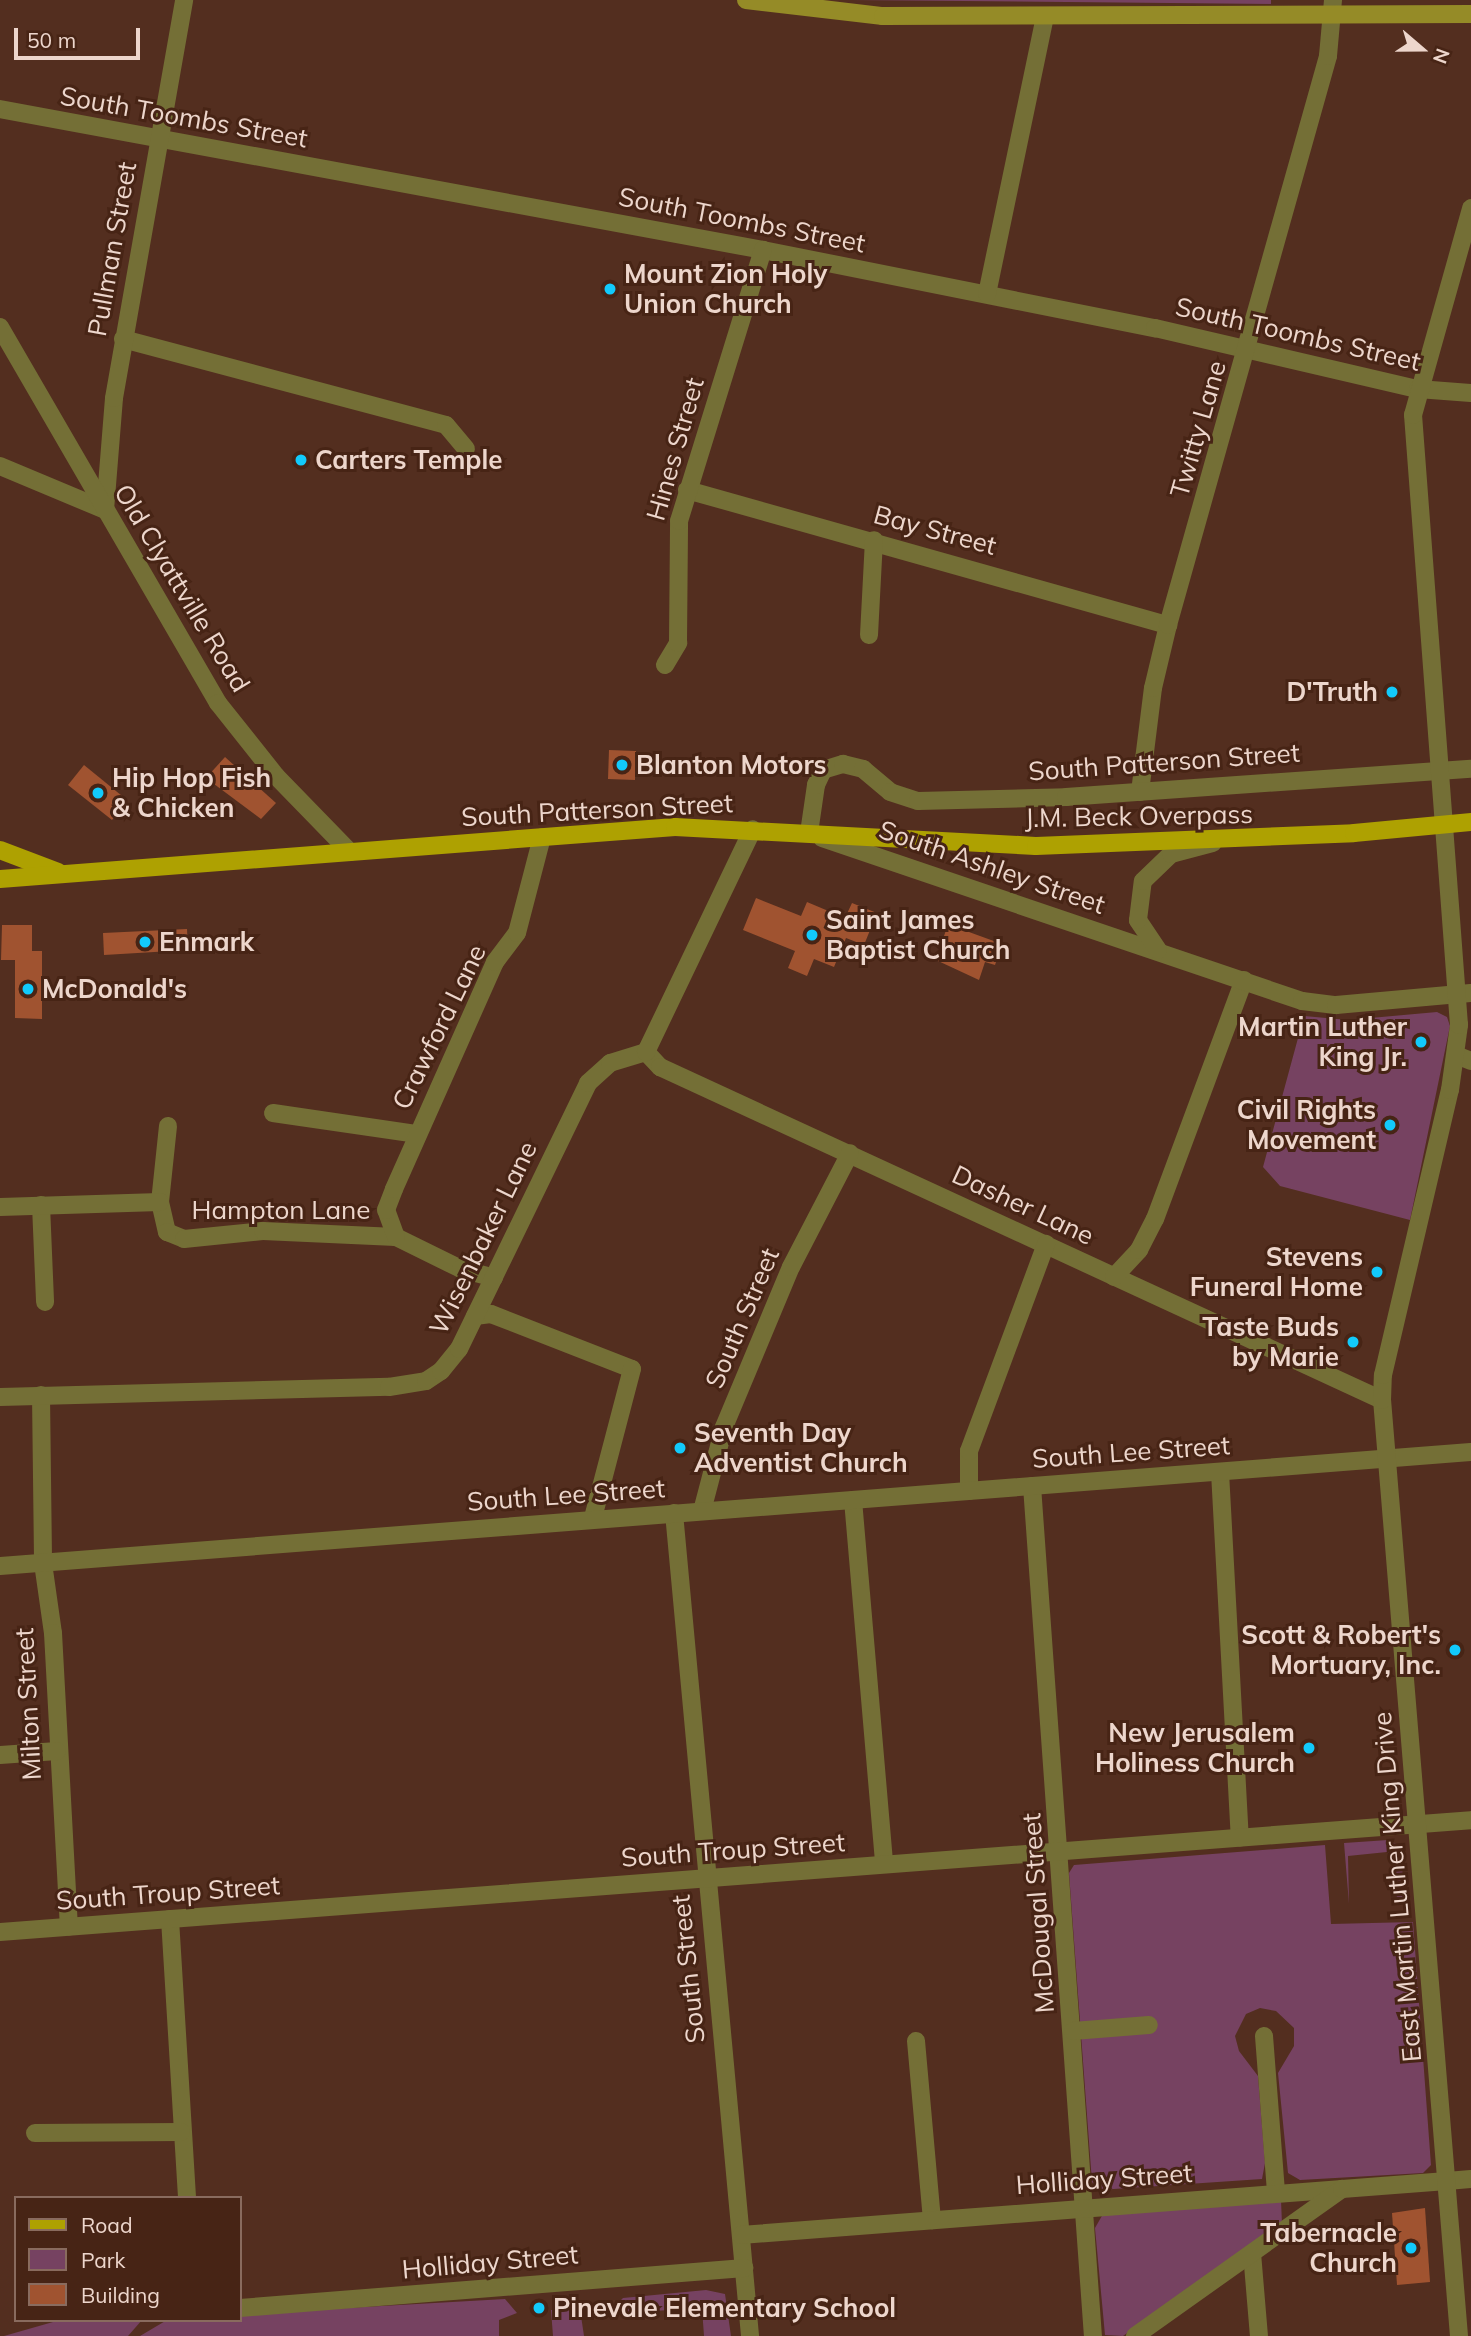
<!DOCTYPE html>
<style>
body{margin:0}
#map{position:relative;width:1471px;height:2336px;overflow:hidden;background:#532e1f;font-family:Mulish,sans-serif}
div>[style]{position:absolute}
[style*='--x']{left:calc(var(--x)*1px);top:calc(var(--y)*1px);width:calc(var(--w)*1px);rotate:calc(var(--a)*1deg)}
.green>*{inset:0;background:#764261}
.building>*{inset:0;background:#a05330}
.minor>*{height:18px;margin:-9px;padding:0 9px;transform-origin:9px;border-radius:9px;background:#746f36}
.tertiary>*{height:18px;margin:-9px;padding:0 9px;transform-origin:9px;border-radius:9px;background:#746f36}
.secondary>*{height:18px;margin:-9px;padding:0 9px;transform-origin:9px;border-radius:9px;background:#958b27}
.primary>*{height:18px;margin:-9px;padding:0 9px;transform-origin:9px;border-radius:9px;background:#aea101}
.primary-bridge>*{height:18px;margin:-9px;padding:0 9px;transform-origin:9px;border-radius:9px;background:#aea101}
.dots>*{width:19px;height:19px;translate:-50% -50%;box-sizing:border-box;border:4px solid #472415;border-radius:50%}
span{translate:-50% -50%;white-space:nowrap;text-align:center;line-height:1.15;-webkit-text-stroke:6px #472415;paint-order:stroke}
.street-label{font-size:26px;color:#edd6cc}
.poi-label{font-size:26px;color:#edd6cc;font-weight:700}
.left{translate:0 -50%;text-align:left}
.right{translate:-100% -50%;text-align:right}
.legend{position:absolute;left:14px;top:2196px;width:228px;height:126px;box-sizing:border-box;background:#472415;border:2px solid #896b5e;margin:0;padding:9px 12px;list-style:none;font-size:21px;color:#edd6cc}
.legend li{display:flex;align-items:center;gap:14px;height:35px}
.legend b{width:35px;border:2px solid #896b5e}
.north{position:absolute;left:1387px;top:14px;width:70px;height:70px;-webkit-text-stroke:5px #472415;paint-order:stroke;rotate:110deg;font-size:19px;font-weight:700;line-height:28px;text-align:center;color:#edd6cc}
.north::after{content:'';display:block;margin:auto;width:24px;height:32px;background:#edd6cc;clip-path:polygon(50% 0,100% 100%,50% 72%,0 100%)}
.scale{position:absolute;left:14px;top:28px;width:126px;height:32px;box-sizing:border-box;border:4px solid #edd6cc;border-top:0;padding-left:9px;font-size:21px;line-height:24px;white-space:nowrap;color:#edd6cc;-webkit-text-stroke:5px #472415;paint-order:stroke}
</style>
<div id="map">
<div class="green">
<div style="clip-path:polygon(851px 0,1271px 0,1271px 4px)"></div>
<div style="clip-path:polygon(1437px 1012px,1447px 1017px,1450px 1026px,1410px 1220px,1280px 1186px,1263px 1167px,1304px 1016px,1348px 1020px)"></div>
<div style="clip-path:polygon(1388px 1840px,1401px 1846px,1404px 1899px,1397px 1900px,1394px 1858px,1387px 1852px,1348px 1856px,1349px 1904px,1344px 1843px)"></div>
<div style="clip-path:polygon(1325px 1845px,1331px 1924px,1413px 1922px,1431px 2165px,1423px 2173px,1300px 2180px,1288px 2173px,1278px 2073px,1294px 2046px,1294px 2028px,1276px 2011px,1260px 2008px,1246px 2014px,1235px 2036px,1239px 2051px,1258px 2076px,1265px 2163px,1262px 2179px,1099px 2190px,1092px 2182px,1069px 1873px,1074px 1865px)"></div>
<div style="clip-path:polygon(1281px 2200px,1282px 2224px,1123px 2336px,1105px 2335px,1095px 2228px,1103px 2214px)"></div>
<div style="clip-path:polygon(706px 2290px,725px 2294px,731px 2336px,704px 2336px,702px 2308px,622px 2313px,614px 2307px,623px 2298px)"></div>
<div style="clip-path:polygon(505px 2299px,517px 2313px,499px 2320px,499px 2336px,140px 2336px,167px 2320px,240px 2320px,240px 2314px)"></div>
<div style="clip-path:polygon(580px 2309px,584px 2336px,553px 2336px,551px 2310px)"></div>
<div style="clip-path:polygon(60px 2320px,142px 2320px,128px 2336px,4px 2336px)"></div>
</div>
<div class="building">
<div style="clip-path:polygon(609px 750px,636px 751px,635px 780px,608px 779px)"></div>
<div style="clip-path:polygon(225px 757px,276px 803px,261px 819px,206px 778px)"></div>
<div style="clip-path:polygon(84px 765px,127px 800px,112px 820px,68px 785px)"></div>
<div style="clip-path:polygon(756px 898px,801px 916px,807px 902px,845px 918px,852px 903px,877px 913px,864px 945px,846px 938px,834px 967px,814px 959px,807px 976px,788px 968px,795px 951px,743px 930px)"></div>
<div style="clip-path:polygon(952px 912px,974px 920px,969px 932px,1002px 944px,995px 965px,985px 962px,979px 980px,936px 960px)"></div>
<div style="clip-path:polygon(2px 925px,32px 925px,32px 951px,42px 951px,42px 1019px,15px 1018px,15px 960px,1px 960px)"></div>
<div style="clip-path:polygon(187px 929px,188px 950px,104px 955px,103px 933px)"></div>
<div style="clip-path:polygon(1425px 2208px,1430px 2282px,1397px 2285px,1392px 2213px)"></div>
</div>
<div class="minor">
<div style="--x:0;--y:109;--w:776;--a:10.47"></div>
<div style="--x:763;--y:250;--w:400;--a:11.3"></div>
<div style="--x:1155;--y:328;--w:270;--a:13.1"></div>
<div style="--x:1418;--y:389;--w:53;--a:4.3"></div>
<div style="--x:987;--y:294;--w:283;--a:-78.2"></div>
<div style="--x:123;--y:339;--w:334;--a:14.9"></div>
<div style="--x:446;--y:425;--w:31;--a:50"></div>
<div style="--x:0;--y:466;--w:114;--a:22.7"></div>
<div style="--x:105;--y:510;--w:112;--a:-85.4"></div>
<div style="--x:114;--y:398;--w:404;--a:-80"></div>
<div style="--x:687;--y:490;--w:500;--a:15.7"></div>
<div style="--x:869;--y:635;--w:95;--a:-87"></div>
<div style="--x:665;--y:665;--w:26;--a:-59"></div>
<div style="--x:678;--y:643;--w:122;--a:-89.5"></div>
<div style="--x:679;--y:521;--w:284;--a:-72.8"></div>
<div style="--x:1140;--y:792;--w:105;--a:-82.9"></div>
<div style="--x:1153;--y:688;--w:65;--a:-76.6"></div>
<div style="--x:1168;--y:625;--w:591;--a:-74.29"></div>
<div style="--x:1328;--y:56;--w:56;--a:-84.9"></div>
<div style="--x:809;--y:833;--w:49;--a:-81.7"></div>
<div style="--x:816;--y:785;--w:17;--a:-65"></div>
<div style="--x:823;--y:770;--w:21;--a:-17"></div>
<div style="--x:843;--y:764;--w:21;--a:14"></div>
<div style="--x:863;--y:769;--w:35;--a:40"></div>
<div style="--x:890;--y:792;--w:29;--a:18"></div>
<div style="--x:918;--y:801;--w:148;--a:-1.5"></div>
<div style="--x:1066;--y:797;--w:406;--a:-4"></div>
<div style="--x:646;--y:1052;--w:21;--a:47"></div>
<div style="--x:660;--y:1067;--w:795;--a:24.76"></div>
<div style="--x:1456;--y:1055;--w:16;--a:22"></div>
<div style="--x:273;--y:1113;--w:146;--a:8.3"></div>
<div style="--x:168;--y:1126;--w:76;--a:96"></div>
<div style="--x:160;--y:1202;--w:31;--a:77"></div>
<div style="--x:167;--y:1232;--w:18;--a:22"></div>
<div style="--x:184;--y:1239;--w:79;--a:-5.8"></div>
<div style="--x:263;--y:1231;--w:133;--a:2.6"></div>
<div style="--x:396;--y:1237;--w:72;--a:26.2"></div>
<div style="--x:461;--y:1269;--w:34;--a:15"></div>
<div style="--x:41;--y:1205;--w:97;--a:87.6"></div>
<div style="--x:0;--y:1207;--w:160;--a:-1.8"></div>
<div style="--x:396;--y:1237;--w:29;--a:-110"></div>
<div style="--x:386;--y:1210;--w:22;--a:-69"></div>
<div style="--x:394;--y:1189;--w:248;--a:-66"></div>
<div style="--x:495;--y:962;--w:36;--a:-53"></div>
<div style="--x:517;--y:933;--w:99;--a:-75.4"></div>
<div style="--x:1114;--y:1277;--w:37;--a:-47"></div>
<div style="--x:1139;--y:1250;--w:35;--a:-63"></div>
<div style="--x:1155;--y:1219;--w:255;--a:-69.6"></div>
<div style="--x:475;--y:1316;--w:16;--a:-7"></div>
<div style="--x:491;--y:1314;--w:151;--a:21.3"></div>
<div style="--x:632;--y:1369;--w:154;--a:104.7"></div>
<div style="--x:41;--y:1395;--w:168;--a:89.3"></div>
<div style="--x:43;--y:1563;--w:71;--a:81.9"></div>
<div style="--x:53;--y:1633;--w:294;--a:86.9"></div>
<div style="--x:0;--y:1397;--w:389;--a:-1.5"></div>
<div style="--x:389;--y:1387;--w:37;--a:-9"></div>
<div style="--x:426;--y:1381;--w:18;--a:-34"></div>
<div style="--x:441;--y:1371;--w:28;--a:-51"></div>
<div style="--x:459;--y:1349;--w:296;--a:-64.1"></div>
<div style="--x:588;--y:1083;--w:30;--a:-42"></div>
<div style="--x:610;--y:1063;--w:38;--a:-17"></div>
<div style="--x:646;--y:1052;--w:247;--a:-64.4"></div>
<div style="--x:1220;--y:1472;--w:366;--a:86.9"></div>
<div style="--x:1032;--y:1486;--w:852;--a:85.9"></div>
<div style="--x:969;--y:1491;--w:40;--a:-90"></div>
<div style="--x:969;--y:1451;--w:221;--a:-69.6"></div>
<div style="--x:853;--y:1500;--w:365;--a:85.1"></div>
<div style="--x:702;--y:1511;--w:87;--a:-75.3"></div>
<div style="--x:724;--y:1427;--w:173;--a:-67.3"></div>
<div style="--x:791;--y:1267;--w:128;--a:-62.6"></div>
<div style="--x:674;--y:1513;--w:827;--a:84.72"></div>
<div style="--x:0;--y:1755;--w:57;--a:-4"></div>
<div style="--x:170;--y:1919;--w:280;--a:86.5"></div>
<div style="--x:0;--y:1932;--w:1475;--a:-4.35"></div>
<div style="--x:1073;--y:2031;--w:76;--a:-4.5"></div>
<div style="--x:1264;--y:2036;--w:157;--a:85.6"></div>
<div style="--x:916;--y:2041;--w:180;--a:84.9"></div>
<div style="--x:35;--y:2133;--w:146;--a:-0.4"></div>
<div style="--x:1447;--y:2181;--w:24;--a:-5"></div>
<div style="--x:741;--y:2235;--w:603;--a:-4.38"></div>
<div style="--x:1252;--y:2253;--w:83;--a:85.2"></div>
<div style="--x:240;--y:2308;--w:506;--a:-4.54"></div>
</div>
<div class="tertiary">
<div style="--x:0;--y:327;--w:435;--a:59.9"></div>
<div style="--x:218;--y:703;--w:93;--a:51.5"></div>
<div style="--x:276;--y:776;--w:106;--a:45.8"></div>
<div style="--x:822;--y:838;--w:507;--a:18.76"></div>
<div style="--x:1302;--y:1001;--w:34;--a:7"></div>
<div style="--x:1336;--y:1005;--w:135;--a:-5.1"></div>
<div style="--x:1158;--y:950;--w:36;--a:-124"></div>
<div style="--x:1138;--y:920;--w:39;--a:-83"></div>
<div style="--x:1143;--y:881;--w:39;--a:-44"></div>
<div style="--x:1171;--y:854;--w:43;--a:-14.7"></div>
<div style="--x:0;--y:1566;--w:1475;--a:-4.43"></div>
<div style="--x:1135;--y:2336;--w:254;--a:-35.4"></div>
<div style="--x:1342;--y:2189;--w:105;--a:-4.4"></div>
<div style="--x:1459;--y:2336;--w:939;--a:-94.7"></div>
<div style="--x:1382;--y:1400;--w:25;--a:-88"></div>
<div style="--x:1383;--y:1375;--w:293;--a:-76.8"></div>
<div style="--x:1450;--y:1090;--w:66;--a:-82.1"></div>
<div style="--x:1459;--y:1025;--w:612;--a:-94.31"></div>
<div style="--x:1413;--y:415;--w:215;--a:-74.3"></div>
</div>
<div class="secondary">
<div style="--x:746;--y:0;--w:138;--a:6.7"></div>
<div style="--x:883;--y:16;--w:588;--a:-0.19"></div>
</div>
<div class="primary">
<div style="--x:0;--y:850;--w:62;--a:20.8"></div>
<div style="--x:0;--y:879;--w:677;--a:-4.41"></div>
<div style="--x:675;--y:827;--w:361;--a:3"></div>
<div style="--x:1036;--y:846;--w:318;--a:-2.3"></div>
</div>
<div class="primary-bridge">
<div style="--x:1354;--y:833;--w:118;--a:-5.4"></div>
</div>
<div class="dots">
<div style="left:610px;top:289px;background:#12cafb"></div>
<div style="left:301px;top:460px;background:#12cafb"></div>
<div style="left:1392px;top:692px;background:#12cafb"></div>
<div style="left:622px;top:765px;background:#12cafb"></div>
<div style="left:98px;top:793px;background:#12cafb"></div>
<div style="left:812px;top:935px;background:#12cafb"></div>
<div style="left:145px;top:942px;background:#12cafb"></div>
<div style="left:28px;top:989px;background:#12cafb"></div>
<div style="left:1421px;top:1042px;background:#12cafb"></div>
<div style="left:1390px;top:1125px;background:#12cafb"></div>
<div style="left:1377px;top:1272px;background:#12cafb"></div>
<div style="left:1353px;top:1342px;background:#12cafb"></div>
<div style="left:680px;top:1448px;background:#12cafb"></div>
<div style="left:1455px;top:1650px;background:#12cafb"></div>
<div style="left:1309px;top:1748px;background:#12cafb"></div>
<div style="left:1411px;top:2248px;background:#12cafb"></div>
<div style="left:539px;top:2308px;background:#12cafb"></div>
</div>
<div class="street-label">
<span style="left:184px;top:117px;rotate:10deg">South Toombs Street</span>
<span style="left:742px;top:220px;rotate:11deg">South Toombs Street</span>
<span style="left:112px;top:249px;rotate:-80deg">Pullman Street</span>
<span style="left:1298px;top:334px;rotate:13deg">South Toombs Street</span>
<span style="left:1198px;top:429px;rotate:-74deg">Twitty Lane</span>
<span style="left:675px;top:449px;rotate:-74deg">Hines Street</span>
<span style="left:935px;top:530px;rotate:15deg">Bay Street</span>
<span style="left:182px;top:588px;rotate:59deg">Old Clyattville Road</span>
<span style="left:1164px;top:762px;rotate:-4deg">South Patterson Street</span>
<span style="left:597px;top:810px;rotate:-3deg">South Patterson Street</span>
<span style="left:1139px;top:816px;rotate:-1deg">J.M. Beck Overpass</span>
<span style="left:992px;top:867px;rotate:19deg">South Ashley Street</span>
<span style="left:439px;top:1027px;rotate:-64deg">Crawford Lane</span>
<span style="left:1023px;top:1205px;rotate:25deg">Dasher Lane</span>
<span style="left:281px;top:1210px">Hampton Lane</span>
<span style="left:483px;top:1238px;rotate:-64deg">Wisenbaker Lane</span>
<span style="left:742px;top:1318px;rotate:-67deg">South Street</span>
<span style="left:1131px;top:1452px;rotate:-4deg">South Lee Street</span>
<span style="left:566px;top:1495px;rotate:-4deg">South Lee Street</span>
<span style="left:28px;top:1704px;rotate:-93deg">Milton Street</span>
<span style="left:733px;top:1850px;rotate:-4deg">South Troup Street</span>
<span style="left:1397px;top:1887px;rotate:-95deg">East Martin Luther King Drive</span>
<span style="left:168px;top:1893px;rotate:-4deg">South Troup Street</span>
<span style="left:1038px;top:1913px;rotate:-94deg">McDougal Street</span>
<span style="left:688px;top:1969px;rotate:-96deg">South Street</span>
<span style="left:1104px;top:2179px;rotate:-4deg">Holliday Street</span>
<span style="left:490px;top:2262px;rotate:-5deg">Holliday Street</span>
</div>
<div class="poi-label">
<span class="left" style="left:624px;top:289px">Mount Zion Holy<br>Union Church</span>
<span class="left" style="left:315px;top:460px">Carters Temple</span>
<span class="right" style="left:1378px;top:692px">D'Truth</span>
<span class="left" style="left:636px;top:765px">Blanton Motors</span>
<span class="left" style="left:112px;top:793px">Hip Hop Fish<br>&amp; Chicken</span>
<span class="left" style="left:826px;top:935px">Saint James<br>Baptist Church</span>
<span class="left" style="left:159px;top:942px">Enmark</span>
<span class="left" style="left:42px;top:989px">McDonald's</span>
<span class="right" style="left:1407px;top:1042px">Martin Luther<br>King Jr.</span>
<span class="right" style="left:1376px;top:1125px">Civil Rights<br>Movement</span>
<span class="right" style="left:1363px;top:1272px">Stevens<br>Funeral Home</span>
<span class="right" style="left:1339px;top:1342px">Taste Buds<br>by Marie</span>
<span class="left" style="left:694px;top:1448px">Seventh Day<br>Adventist Church</span>
<span class="right" style="left:1441px;top:1650px">Scott &amp; Robert's<br>Mortuary, Inc.</span>
<span class="right" style="left:1295px;top:1748px">New Jerusalem<br>Holiness Church</span>
<span class="right" style="left:1397px;top:2248px">Tabernacle<br>Church</span>
<span class="left" style="left:553px;top:2308px">Pinevale Elementary School</span>
</div>
<ul class="legend">
<li><b style="height:9px;background:#aea101"></b>Road</li>
<li><b style="height:19px;background:#764261"></b>Park</li>
<li><b style="height:19px;background:#a05330"></b>Building</li>
</ul>
<div class="north">N</div>
<div class="scale">50 m</div>
</div>
